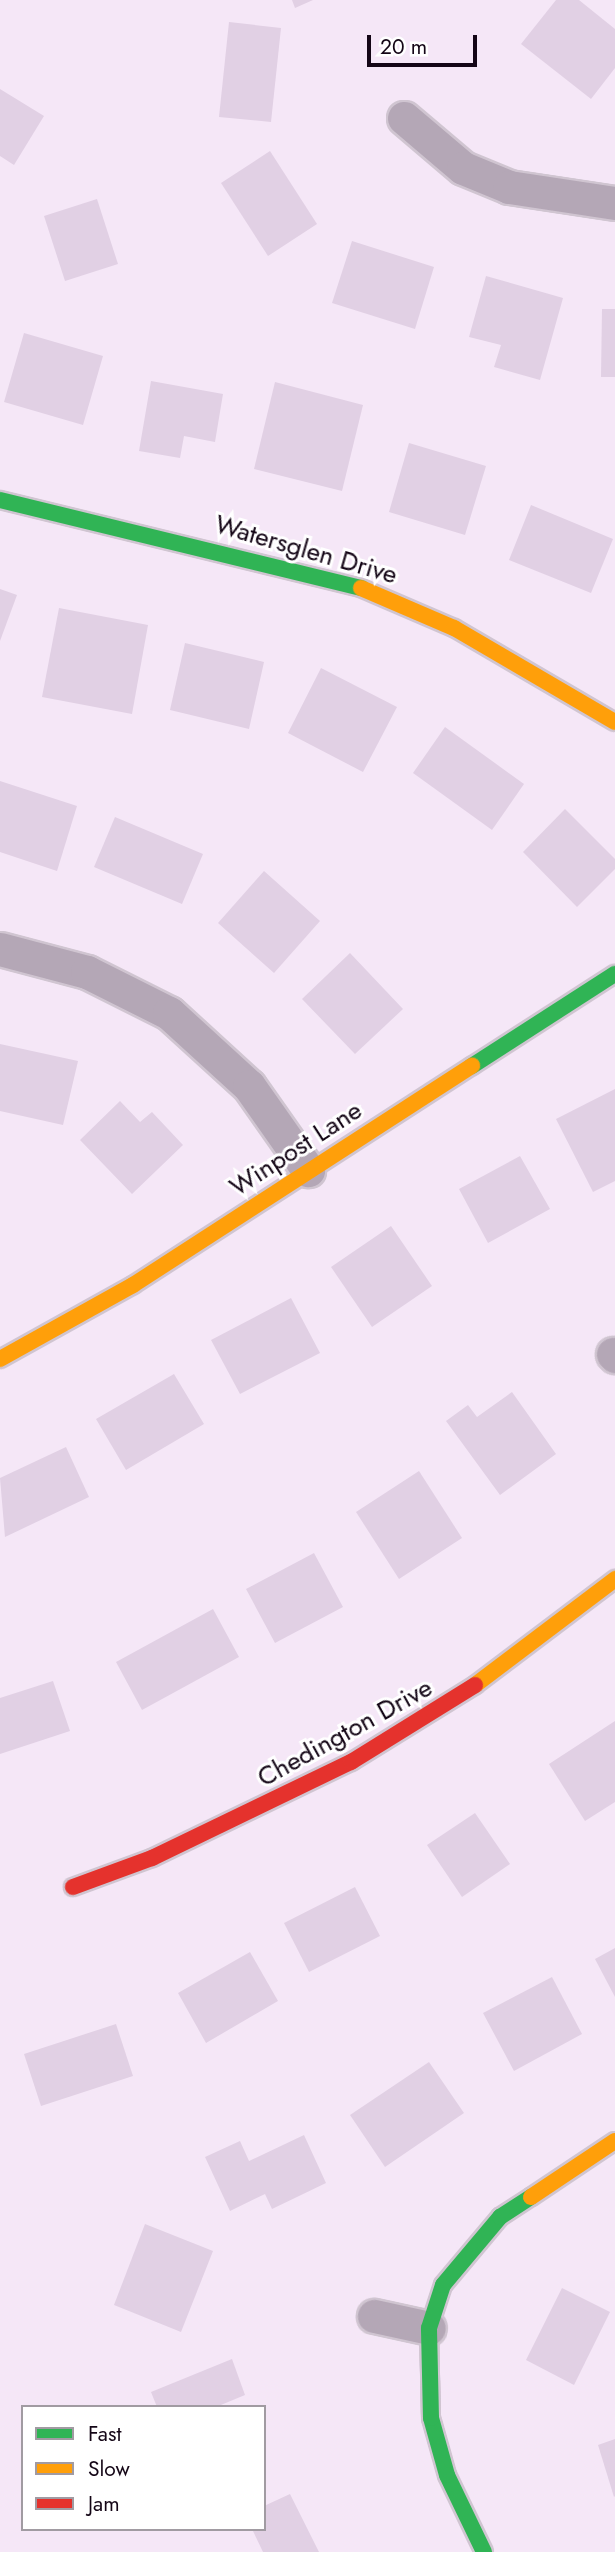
<!DOCTYPE html>
<style>
body{margin:0}
#map{position:relative;width:615px;height:2552px;overflow:hidden;background:#f5e7f7;font-family:Jost,sans-serif}
div>[style]{position:absolute}
[style*='--x']{left:calc(var(--x)*1px);top:calc(var(--y)*1px);width:calc(var(--w)*1px);rotate:calc(var(--a)*1deg)}
.building>*{inset:0;background:#e1d0e4}
.roads{filter:drop-shadow(2px 0 #d0c5d1) drop-shadow(-2px 0 #d0c5d1) drop-shadow(0 2px #d0c5d1) drop-shadow(0 -2px #d0c5d1)}
.street>*{height:33px;margin:-16.5px;padding:0 16.5px;transform-origin:16.5px;border-radius:16.5px;background:#b4a7b6}
.fast>*{height:16px;margin:-8px;padding:0 8px;transform-origin:8px;border-radius:8px;background:#30b455}
.slow>*{height:16px;margin:-8px;padding:0 8px;transform-origin:8px;border-radius:8px;background:#ff9f0a}
.jam>*{height:16px;margin:-8px;padding:0 8px;transform-origin:8px;border-radius:8px;background:#e5322d}
span{translate:-50% -50%;white-space:nowrap;text-align:center;line-height:1.15;-webkit-text-stroke:6px #fff;paint-order:stroke}
.street-label{font-size:26px;color:#140616}
.legend{position:absolute;left:21px;top:2405px;width:245px;height:126px;box-sizing:border-box;background:#fff;border:2px solid #a19ba2;margin:0;padding:9px 12px;list-style:none;font-size:21px;color:#140616}
.legend li{display:flex;align-items:center;gap:14px;height:35px}
.legend b{width:35px;border:2px solid #a19ba2}
.scale{position:absolute;left:367px;top:35px;width:110px;height:32px;box-sizing:border-box;border:4px solid #140616;border-top:0;padding-left:9px;font-size:21px;line-height:24px;white-space:nowrap;color:#140616;-webkit-text-stroke:5px #fff;paint-order:stroke}
</style>
<div id="map">
<div class="building">
<div style="clip-path:polygon(292px 0,313px 0,295px 8px)"></div>
<div style="clip-path:polygon(556px 0,579px 0,615px 29px,615px 68px,591px 99px,521px 44px)"></div>
<div style="clip-path:polygon(229px 22px,281px 28px,271px 122px,219px 117px)"></div>
<div style="clip-path:polygon(0 89px,44px 116px,14px 165px,0 156px)"></div>
<div style="clip-path:polygon(270px 151px,317px 224px,268px 256px,221px 183px)"></div>
<div style="clip-path:polygon(97px 199px,118px 264px,65px 281px,44px 216px)"></div>
<div style="clip-path:polygon(352px 241px,434px 267px,415px 329px,332px 303px)"></div>
<div style="clip-path:polygon(486px 276px,563px 298px,540px 380px,494px 367px,501px 345px,469px 337px)"></div>
<div style="clip-path:polygon(602px 309px,615px 309px,615px 377px,601px 377px)"></div>
<div style="clip-path:polygon(24px 333px,103px 356px,83px 425px,4px 402px)"></div>
<div style="clip-path:polygon(151px 381px,223px 394px,215px 442px,184px 436px,180px 458px,139px 451px)"></div>
<div style="clip-path:polygon(275px 382px,363px 405px,342px 491px,254px 469px)"></div>
<div style="clip-path:polygon(409px 443px,486px 466px,465px 535px,389px 512px)"></div>
<div style="clip-path:polygon(531px 505px,613px 539px,591px 593px,509px 560px)"></div>
<div style="clip-path:polygon(0 589px,17px 595px,0 641px)"></div>
<div style="clip-path:polygon(59px 608px,148px 625px,132px 714px,42px 697px)"></div>
<div style="clip-path:polygon(185px 643px,264px 662px,249px 729px,170px 710px)"></div>
<div style="clip-path:polygon(321px 668px,397px 707px,363px 772px,288px 733px)"></div>
<div style="clip-path:polygon(445px 727px,524px 784px,492px 830px,413px 773px)"></div>
<div style="clip-path:polygon(0 781px,77px 806px,57px 871px,0 852px)"></div>
<div style="clip-path:polygon(565px 809px,615px 859px,615px 869px,577px 907px,523px 852px)"></div>
<div style="clip-path:polygon(115px 817px,203px 854px,182px 904px,94px 867px)"></div>
<div style="clip-path:polygon(264px 871px,320px 921px,274px 973px,218px 923px)"></div>
<div style="clip-path:polygon(350px 953px,403px 1009px,355px 1054px,302px 999px)"></div>
<div style="clip-path:polygon(0 1044px,78px 1061px,63px 1125px,0 1111px)"></div>
<div style="clip-path:polygon(615px 1089px,615px 1181px,593px 1192px,556px 1119px)"></div>
<div style="clip-path:polygon(120px 1101px,140px 1122px,152px 1112px,183px 1145px,132px 1194px,80px 1140px)"></div>
<div style="clip-path:polygon(520px 1156px,550px 1209px,488px 1243px,459px 1189px)"></div>
<div style="clip-path:polygon(391px 1226px,432px 1286px,372px 1327px,331px 1267px)"></div>
<div style="clip-path:polygon(291px 1298px,320px 1353px,240px 1394px,211px 1340px)"></div>
<div style="clip-path:polygon(174px 1374px,204px 1424px,126px 1470px,96px 1419px)"></div>
<div style="clip-path:polygon(512px 1392px,556px 1454px,500px 1495px,446px 1421px,468px 1405px,477px 1417px)"></div>
<div style="clip-path:polygon(66px 1447px,89px 1497px,5px 1537px,0 1478px)"></div>
<div style="clip-path:polygon(419px 1471px,462px 1538px,399px 1579px,356px 1512px)"></div>
<div style="clip-path:polygon(314px 1553px,343px 1607px,275px 1643px,246px 1589px)"></div>
<div style="clip-path:polygon(213px 1609px,239px 1657px,142px 1710px,116px 1662px)"></div>
<div style="clip-path:polygon(53px 1681px,70px 1731px,0 1754px,0 1698px)"></div>
<div style="clip-path:polygon(615px 1721px,615px 1802px,585px 1821px,549px 1764px)"></div>
<div style="clip-path:polygon(475px 1813px,510px 1864px,462px 1897px,427px 1845px)"></div>
<div style="clip-path:polygon(355px 1887px,380px 1936px,309px 1972px,284px 1923px)"></div>
<div style="clip-path:polygon(615px 1948px,615px 1997px,595px 1959px)"></div>
<div style="clip-path:polygon(250px 1952px,278px 2001px,206px 2043px,178px 1993px)"></div>
<div style="clip-path:polygon(552px 1977px,582px 2034px,514px 2071px,483px 2013px)"></div>
<div style="clip-path:polygon(116px 2024px,133px 2076px,41px 2106px,24px 2054px)"></div>
<div style="clip-path:polygon(429px 2062px,464px 2113px,385px 2167px,350px 2115px)"></div>
<div style="clip-path:polygon(304px 2135px,326px 2183px,272px 2209px,265px 2194px,230px 2211px,205px 2157px,240px 2141px,249px 2161px)"></div>
<div style="clip-path:polygon(145px 2224px,213px 2251px,181px 2332px,114px 2305px)"></div>
<div style="clip-path:polygon(562px 2288px,610px 2312px,574px 2385px,526px 2360px)"></div>
<div style="clip-path:polygon(232px 2359px,245px 2395px,216px 2407px,157px 2407px,151px 2392px)"></div>
<div style="clip-path:polygon(615px 2439px,615px 2496px,614px 2497px,598px 2445px)"></div>
<div style="clip-path:polygon(290px 2494px,319px 2552px,263px 2552px,252px 2529px,264px 2529px,264px 2506px)"></div>
</div>
<div class="roads">
<div class="street">
<div style="--x:404;--y:118;--w:77;--a:40.3"></div>
<div style="--x:463;--y:168;--w:50;--a:22.4"></div>
<div style="--x:509;--y:187;--w:107;--a:8.6"></div>
<div style="--x:0;--y:949;--w:90;--a:14.8"></div>
<div style="--x:87;--y:972;--w:92;--a:26.6"></div>
<div style="--x:169;--y:1013;--w:108;--a:42.4"></div>
<div style="--x:249;--y:1086;--w:103;--a:54.9"></div>
<div style="--x:613;--y:1354;--w:3;--a:45"></div>
<div style="--x:374;--y:2316;--w:56;--a:12.3"></div>
</div>
<div class="fast">
<div style="--x:0;--y:500;--w:372;--a:13.7"></div>
<div style="--x:472;--y:1066;--w:170;--a:-32.8"></div>
<div style="--x:484;--y:2552;--w:85;--a:-115.7"></div>
<div style="--x:447;--y:2475;--w:59;--a:-105.7"></div>
<div style="--x:431;--y:2418;--w:90;--a:-91.3"></div>
<div style="--x:429;--y:2328;--w:45;--a:-72"></div>
<div style="--x:443;--y:2285;--w:89;--a:-50"></div>
<div style="--x:500;--y:2217;--w:37;--a:-33"></div>
</div>
<div class="slow">
<div style="--x:361;--y:588;--w:101;--a:23.3"></div>
<div style="--x:454;--y:628;--w:186;--a:30.3"></div>
<div style="--x:0;--y:1359;--w:152;--a:-29.1"></div>
<div style="--x:133;--y:1285;--w:404;--a:-32.9"></div>
<div style="--x:475;--y:1685;--w:176;--a:-37.1"></div>
<div style="--x:531;--y:2197;--w:101;--a:-33.7"></div>
</div>
<div class="jam">
<div style="--x:73;--y:1887;--w:84;--a:-20.2"></div>
<div style="--x:152;--y:1858;--w:221;--a:-25.8"></div>
<div style="--x:351;--y:1762;--w:146;--a:-31.8"></div>
</div>
</div>
<div class="street-label">
<span style="left:306px;top:550px;rotate:16deg">Watersglen Drive</span>
<span style="left:296px;top:1149px;rotate:-33deg">Winpost Lane</span>
<span style="left:345px;top:1733px;rotate:-29deg">Chedington Drive</span>
</div>
<ul class="legend">
<li><b style="height:9px;background:#30b455"></b>Fast</li>
<li><b style="height:9px;background:#ff9f0a"></b>Slow</li>
<li><b style="height:9px;background:#e5322d"></b>Jam</li>
</ul>
<div class="scale">20 m</div>
</div>
